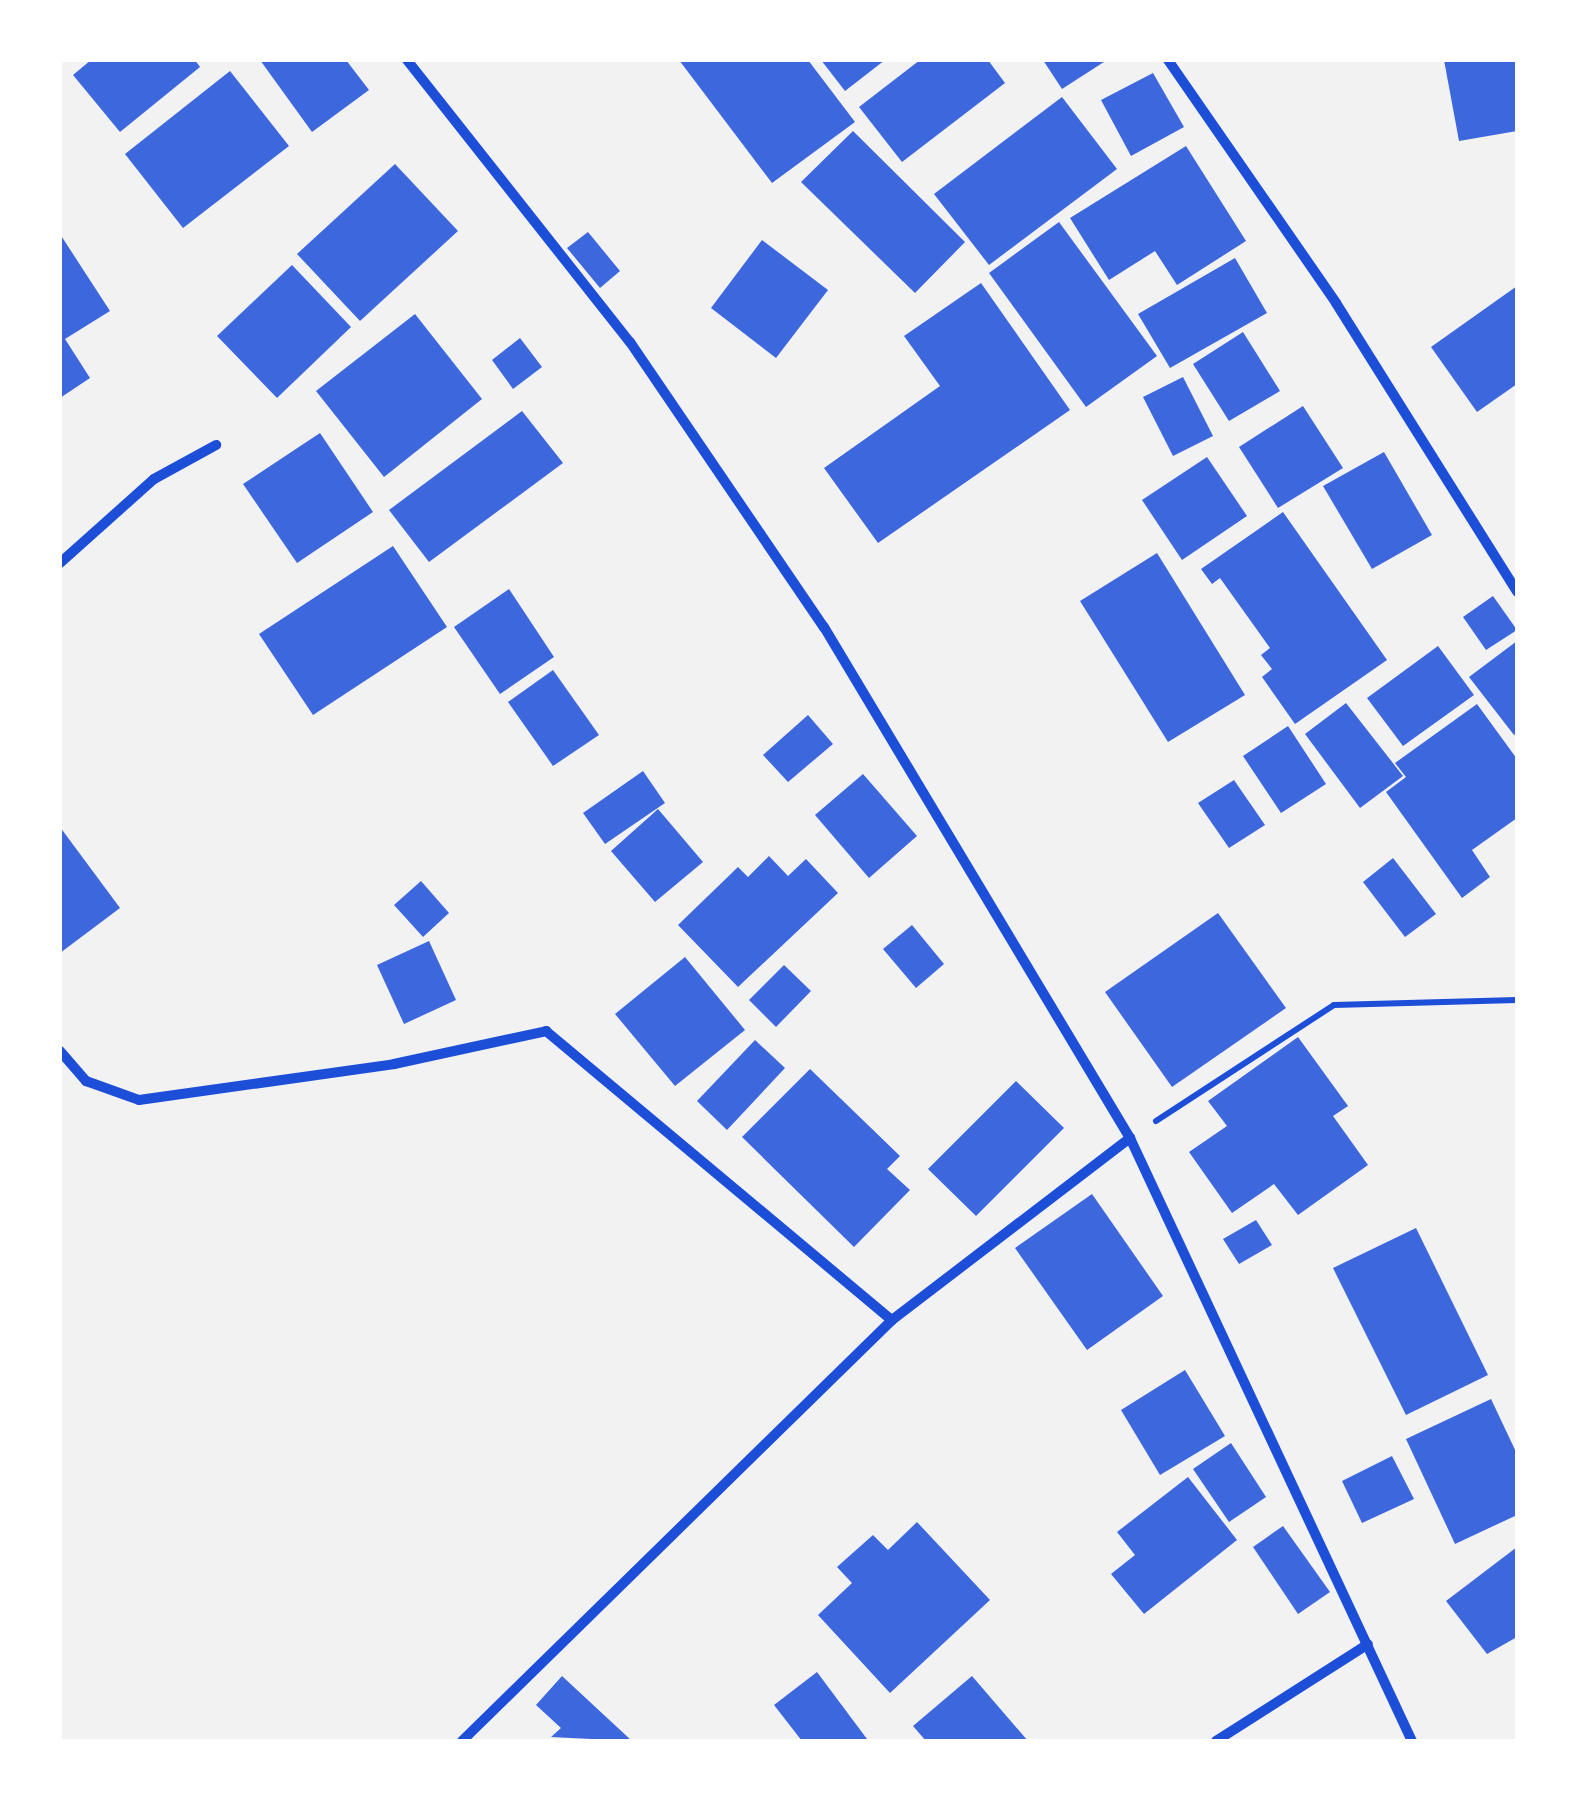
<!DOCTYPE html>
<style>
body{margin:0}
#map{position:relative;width:1577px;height:1801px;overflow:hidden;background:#f2f2f2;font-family:Roboto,sans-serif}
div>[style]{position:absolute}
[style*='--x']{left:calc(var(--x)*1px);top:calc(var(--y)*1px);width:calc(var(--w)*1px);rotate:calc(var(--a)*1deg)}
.building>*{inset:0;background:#3d67dc}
.path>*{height:6px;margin:-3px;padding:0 3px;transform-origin:3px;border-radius:3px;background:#1d4ed8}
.minor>*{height:10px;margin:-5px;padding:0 5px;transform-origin:5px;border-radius:5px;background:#1d4ed8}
span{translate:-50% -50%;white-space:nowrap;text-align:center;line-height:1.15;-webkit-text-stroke:10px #fff;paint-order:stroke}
.frame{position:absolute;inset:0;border:62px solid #fff;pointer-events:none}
</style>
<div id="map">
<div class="building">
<div style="clip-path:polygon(91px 60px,195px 60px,200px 67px,120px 132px,73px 75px)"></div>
<div style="clip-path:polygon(260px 60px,346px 60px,369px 90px,312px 132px)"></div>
<div style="clip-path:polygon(679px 60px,808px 60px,855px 122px,772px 183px)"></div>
<div style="clip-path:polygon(821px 60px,885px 60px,845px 91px)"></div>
<div style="clip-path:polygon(920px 60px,988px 60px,1005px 83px,902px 162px,859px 107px)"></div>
<div style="clip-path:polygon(1043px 60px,1107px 60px,1062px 89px)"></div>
<div style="clip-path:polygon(1444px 60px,1517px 60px,1517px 131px,1459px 141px)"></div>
<div style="clip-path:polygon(230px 71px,289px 146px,183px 228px,125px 154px)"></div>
<div style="clip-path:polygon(1153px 73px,1184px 127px,1131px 156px,1101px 100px)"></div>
<div style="clip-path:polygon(1062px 97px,1117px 169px,989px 265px,934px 194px)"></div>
<div style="clip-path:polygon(853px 131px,965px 242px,915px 293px,801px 182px)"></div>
<div style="clip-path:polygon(1186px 146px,1246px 241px,1177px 285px,1155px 251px,1109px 280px,1070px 218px)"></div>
<div style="clip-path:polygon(395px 164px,458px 231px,360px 321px,297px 254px)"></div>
<div style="clip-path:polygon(1059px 222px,1157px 356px,1086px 407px,989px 273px)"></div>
<div style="clip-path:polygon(588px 232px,620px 271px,600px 288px,567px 248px)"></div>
<div style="clip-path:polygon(60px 234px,110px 311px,65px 339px,90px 378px,60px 398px)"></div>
<div style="clip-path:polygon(762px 240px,828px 290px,776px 358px,711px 308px)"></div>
<div style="clip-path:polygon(1235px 258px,1267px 313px,1170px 368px,1138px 314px)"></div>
<div style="clip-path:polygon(292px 265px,351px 327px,277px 398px,217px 336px)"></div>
<div style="clip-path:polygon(981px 283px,1070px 410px,878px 543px,824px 468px,940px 386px,904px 336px)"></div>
<div style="clip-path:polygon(1517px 286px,1517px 384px,1477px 412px,1431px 347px)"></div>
<div style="clip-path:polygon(415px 314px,482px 399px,384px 477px,316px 391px)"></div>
<div style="clip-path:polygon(1243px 332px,1280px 391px,1229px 421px,1193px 364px)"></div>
<div style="clip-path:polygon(520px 338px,542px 367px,513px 389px,492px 360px)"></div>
<div style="clip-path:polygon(1183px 377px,1213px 436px,1173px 456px,1143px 397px)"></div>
<div style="clip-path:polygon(1303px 406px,1343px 468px,1278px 508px,1239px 447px)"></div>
<div style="clip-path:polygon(522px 411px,563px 463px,429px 562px,389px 510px)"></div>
<div style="clip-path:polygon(320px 433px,373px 512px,297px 563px,243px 484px)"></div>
<div style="clip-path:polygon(1384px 452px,1432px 535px,1372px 569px,1323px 486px)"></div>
<div style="clip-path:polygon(1207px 457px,1247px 516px,1182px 560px,1142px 500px)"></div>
<div style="clip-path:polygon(1283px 512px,1387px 660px,1295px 724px,1262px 677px,1272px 669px,1261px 655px,1270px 648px,1220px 578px,1212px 584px,1201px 569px)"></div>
<div style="clip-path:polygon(393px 546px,447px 627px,313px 715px,259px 634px)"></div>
<div style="clip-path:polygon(1157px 553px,1245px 695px,1168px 742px,1080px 601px)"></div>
<div style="clip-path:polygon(509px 589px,554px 657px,500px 694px,454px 627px)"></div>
<div style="clip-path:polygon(1493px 596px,1517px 630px,1486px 650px,1463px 617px)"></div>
<div style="clip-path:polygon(1517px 641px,1517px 733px,1514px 735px,1469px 677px)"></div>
<div style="clip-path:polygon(1438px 646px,1474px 695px,1403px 746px,1367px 698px)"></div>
<div style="clip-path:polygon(553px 670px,599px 735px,553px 766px,508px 702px)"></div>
<div style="clip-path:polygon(1346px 703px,1403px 776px,1360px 808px,1305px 734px)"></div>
<div style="clip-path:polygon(1477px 704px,1517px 759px,1517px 818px,1472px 850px,1490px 877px,1462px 898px,1386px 792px,1406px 777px,1395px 763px)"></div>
<div style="clip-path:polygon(808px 715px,833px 744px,788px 782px,763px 755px)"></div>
<div style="clip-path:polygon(1288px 726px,1326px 784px,1281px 813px,1243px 756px)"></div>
<div style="clip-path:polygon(643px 771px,665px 803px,605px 844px,583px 813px)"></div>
<div style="clip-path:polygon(863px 774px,917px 836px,869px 878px,815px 815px)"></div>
<div style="clip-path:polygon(1234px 780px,1265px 825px,1229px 848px,1198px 803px)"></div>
<div style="clip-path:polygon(658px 809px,703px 862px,655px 902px,611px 851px)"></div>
<div style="clip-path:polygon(60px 827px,120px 908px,60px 953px)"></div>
<div style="clip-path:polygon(769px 856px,788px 876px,806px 859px,838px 893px,738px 987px,678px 925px,738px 867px,748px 877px)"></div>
<div style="clip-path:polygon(1393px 858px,1436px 914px,1405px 937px,1363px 882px)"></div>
<div style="clip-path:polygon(421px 881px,449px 913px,423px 937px,394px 905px)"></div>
<div style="clip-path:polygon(1218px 913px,1286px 1008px,1172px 1087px,1105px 992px)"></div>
<div style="clip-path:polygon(912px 925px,944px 964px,916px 988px,883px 949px)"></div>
<div style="clip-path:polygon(429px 941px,456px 1000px,404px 1024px,377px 965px)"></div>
<div style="clip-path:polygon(685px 957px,745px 1030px,675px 1086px,615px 1014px)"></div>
<div style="clip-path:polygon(784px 965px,811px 991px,776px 1027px,749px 1000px)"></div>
<div style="clip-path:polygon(1298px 1037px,1348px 1106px,1333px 1116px,1368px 1165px,1298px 1215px,1274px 1184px,1232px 1213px,1189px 1152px,1227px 1126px,1208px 1101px)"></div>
<div style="clip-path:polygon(755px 1040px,785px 1068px,727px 1130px,697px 1101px)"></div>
<div style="clip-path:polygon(810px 1069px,900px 1156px,887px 1169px,910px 1190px,854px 1247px,742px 1137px)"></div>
<div style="clip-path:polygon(1016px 1081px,1064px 1128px,976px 1216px,928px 1169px)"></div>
<div style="clip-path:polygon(1092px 1194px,1163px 1296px,1087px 1350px,1015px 1248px)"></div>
<div style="clip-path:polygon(1256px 1220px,1272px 1245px,1239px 1264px,1223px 1239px)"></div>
<div style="clip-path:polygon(1416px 1228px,1488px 1375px,1406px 1415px,1333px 1268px)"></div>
<div style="clip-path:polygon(1185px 1370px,1225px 1436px,1160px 1475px,1121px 1410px)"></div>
<div style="clip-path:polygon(1491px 1399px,1517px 1454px,1517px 1515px,1455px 1544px,1406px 1439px)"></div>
<div style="clip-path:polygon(1231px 1443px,1266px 1497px,1229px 1522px,1193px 1469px)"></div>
<div style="clip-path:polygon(1392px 1456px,1414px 1499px,1362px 1523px,1342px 1481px)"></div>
<div style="clip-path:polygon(1188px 1477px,1237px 1540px,1144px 1614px,1111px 1574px,1135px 1555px,1117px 1532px)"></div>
<div style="clip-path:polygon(917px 1522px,990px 1600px,890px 1693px,818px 1615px,852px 1583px,837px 1567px,873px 1535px,888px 1550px)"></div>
<div style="clip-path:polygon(1283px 1526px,1330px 1592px,1298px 1614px,1253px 1547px)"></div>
<div style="clip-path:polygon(1517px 1547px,1517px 1637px,1487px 1654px,1446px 1601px)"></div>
<div style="clip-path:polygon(817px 1672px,867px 1739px,865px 1741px,802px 1741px,774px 1705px)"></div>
<div style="clip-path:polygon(562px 1676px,632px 1741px,551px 1737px,561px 1728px,536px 1705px)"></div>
<div style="clip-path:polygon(972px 1676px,1028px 1741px,926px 1741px,913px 1726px)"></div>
</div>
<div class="path">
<div style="--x:1156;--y:1121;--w:212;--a:-33.1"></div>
<div style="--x:1334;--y:1005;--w:183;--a:-1.6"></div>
</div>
<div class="minor">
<div style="--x:407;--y:60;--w:360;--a:51.7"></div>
<div style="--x:630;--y:342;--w:345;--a:55.8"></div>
<div style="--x:824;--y:627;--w:596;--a:59.09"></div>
<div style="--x:1130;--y:1138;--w:666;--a:64.94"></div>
<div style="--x:1168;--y:60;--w:295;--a:55.3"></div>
<div style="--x:1336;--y:303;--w:341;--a:57.9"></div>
<div style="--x:60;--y:563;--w:126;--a:-41.8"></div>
<div style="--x:154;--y:479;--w:71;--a:-28.7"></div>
<div style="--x:60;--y:1051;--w:40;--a:49"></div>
<div style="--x:86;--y:1081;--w:56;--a:19.7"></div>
<div style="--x:139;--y:1100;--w:258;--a:-8"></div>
<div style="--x:394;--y:1064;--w:156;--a:-12.2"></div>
<div style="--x:546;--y:1031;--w:451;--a:39.9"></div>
<div style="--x:462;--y:1741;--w:602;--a:-44.39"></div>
<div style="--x:892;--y:1320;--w:300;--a:-37.4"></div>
<div style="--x:1216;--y:1741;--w:180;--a:-32.5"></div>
</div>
<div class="frame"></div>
</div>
